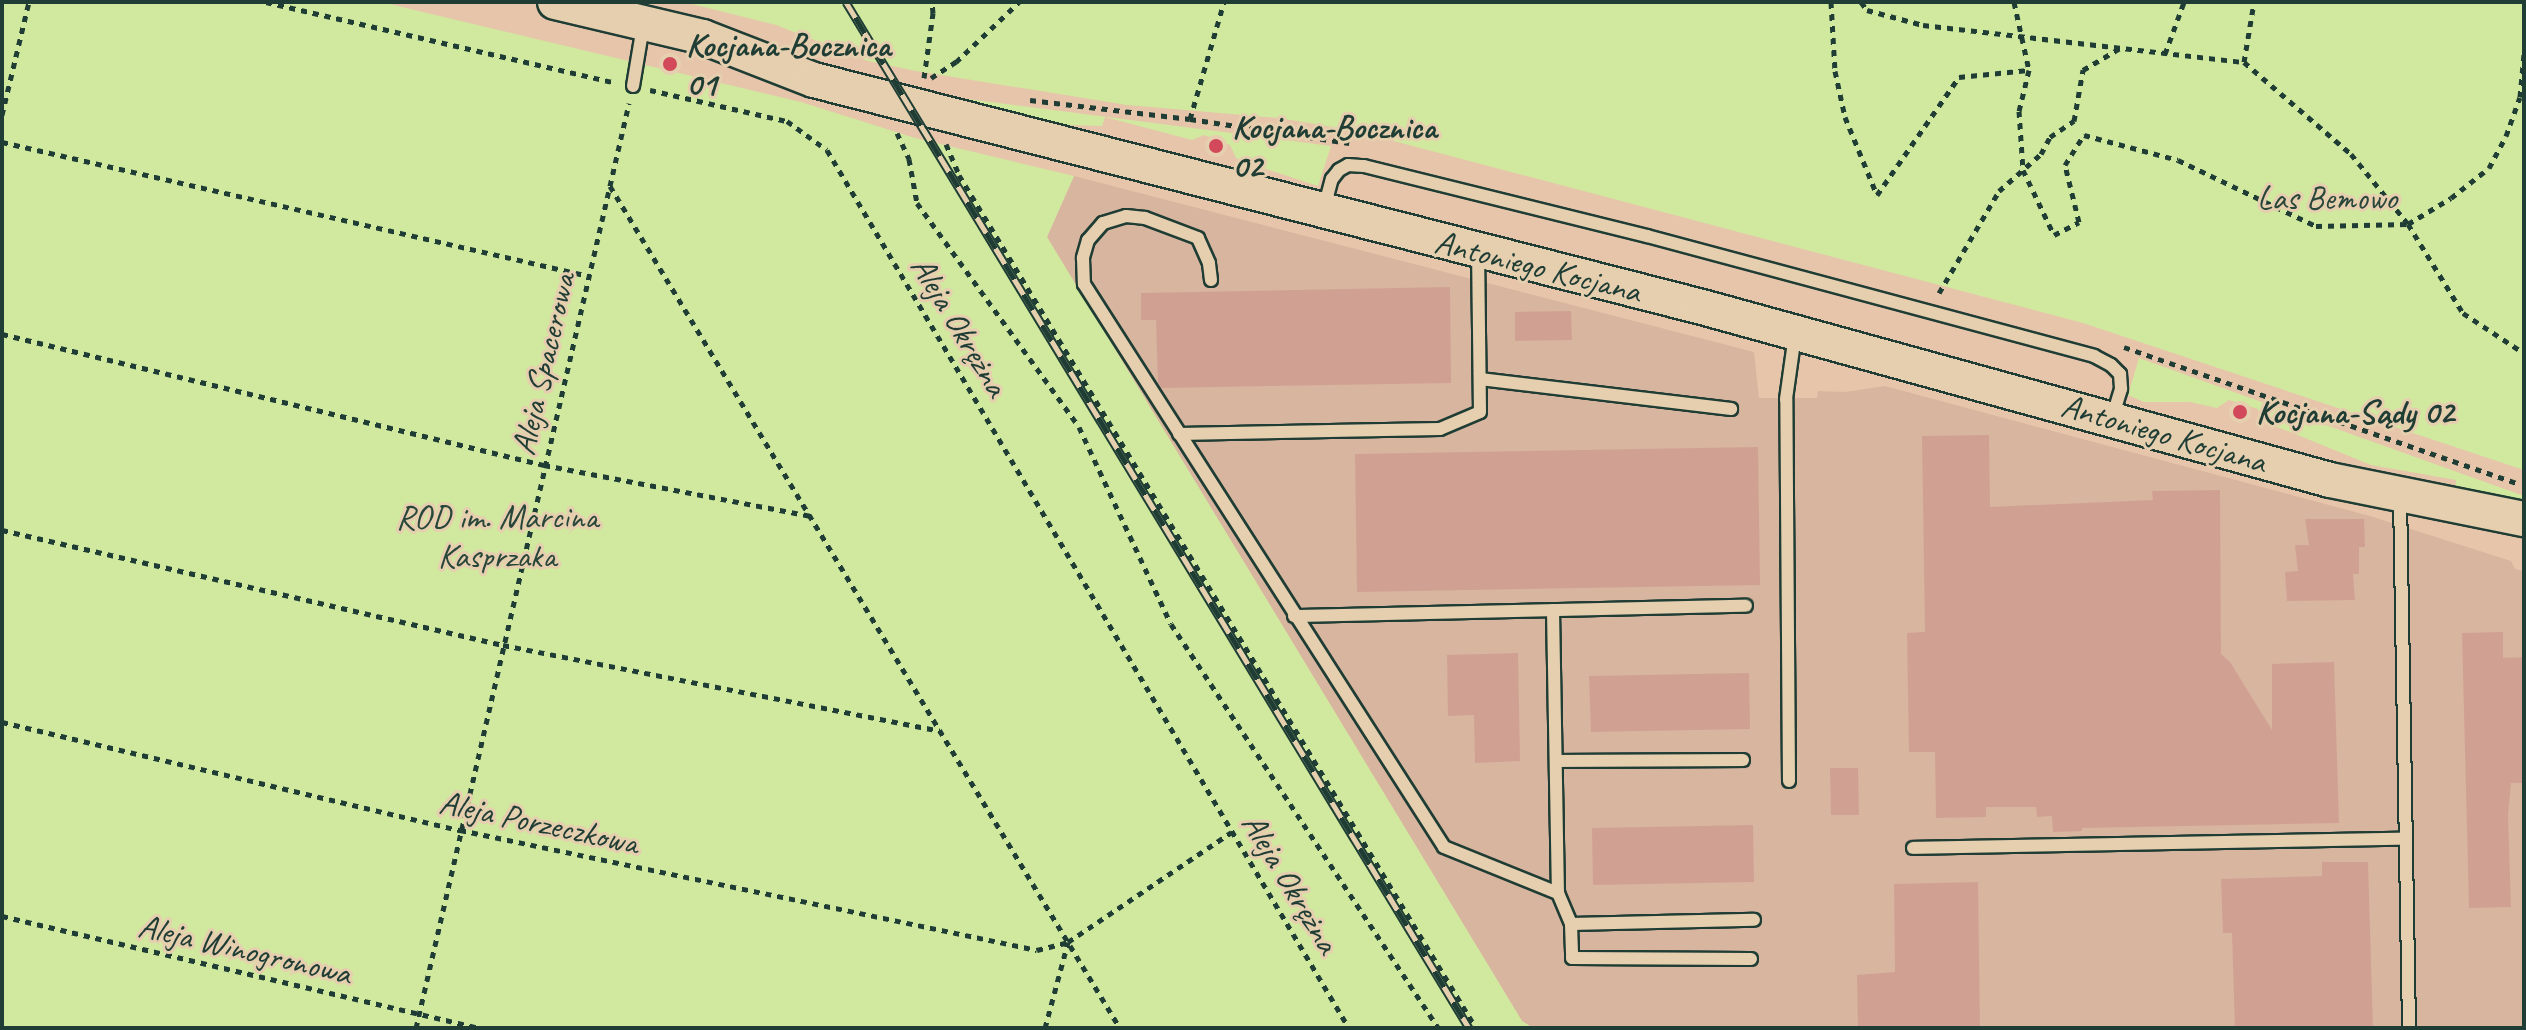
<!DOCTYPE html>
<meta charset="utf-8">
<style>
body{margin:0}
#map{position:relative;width:2526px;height:1030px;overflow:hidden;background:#e7c5aa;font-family:Caveat,sans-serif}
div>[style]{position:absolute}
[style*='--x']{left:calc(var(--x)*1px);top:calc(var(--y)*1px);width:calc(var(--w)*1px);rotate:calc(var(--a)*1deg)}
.built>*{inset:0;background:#d8b59f}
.green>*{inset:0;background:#d0e99f}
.building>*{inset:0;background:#d0a192}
.path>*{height:5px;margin-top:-2.5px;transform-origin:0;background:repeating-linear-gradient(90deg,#1f3d34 0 6px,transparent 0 12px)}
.roads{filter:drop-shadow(2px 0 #1f3d34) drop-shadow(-2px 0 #1f3d34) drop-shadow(0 2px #1f3d34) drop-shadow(0 -2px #1f3d34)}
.lane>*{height:12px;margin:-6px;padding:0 6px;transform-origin:6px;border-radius:6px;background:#e6cfaf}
.secondary>*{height:34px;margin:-17px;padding:0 17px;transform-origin:17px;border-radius:17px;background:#e6cfaf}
.rail>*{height:9px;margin-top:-4.5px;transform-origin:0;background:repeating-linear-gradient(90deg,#e6cfaf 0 18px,#1f3d34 0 36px);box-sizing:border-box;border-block:2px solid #1f3d34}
.dots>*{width:22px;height:22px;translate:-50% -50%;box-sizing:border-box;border:4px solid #e6cfaf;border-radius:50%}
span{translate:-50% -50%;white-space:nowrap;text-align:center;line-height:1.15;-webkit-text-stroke:6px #e6cfaf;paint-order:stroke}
.poi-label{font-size:34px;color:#1f3d34;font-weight:700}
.left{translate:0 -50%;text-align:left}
.park-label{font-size:34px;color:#284639}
.street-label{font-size:34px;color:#1f3d34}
.frame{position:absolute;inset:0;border:4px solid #1f3d34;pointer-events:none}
</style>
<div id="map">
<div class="built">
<div style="clip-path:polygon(1074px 176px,1754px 352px,1759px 398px,1817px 398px,1818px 391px,1845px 392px,1885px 386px,2370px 516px,2511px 561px,2515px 569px,2524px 571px,2524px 1028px,1533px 1028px,1522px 1021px,1047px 237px)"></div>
</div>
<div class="green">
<div style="clip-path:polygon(2px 2px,381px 2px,801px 102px,915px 138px,1074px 176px,1047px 237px,1522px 1021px,1533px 1028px,2px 1028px)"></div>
<div style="clip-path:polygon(684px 2px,2524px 2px,2524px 470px,2083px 323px,1356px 131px,1279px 118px,1127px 105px,916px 71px,868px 61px,776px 25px)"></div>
<div style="clip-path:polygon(908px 88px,960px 98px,1331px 146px,1318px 186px,1245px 162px,1236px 158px,1230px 145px,1204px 135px,1192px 140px,1105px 117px,1102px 126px,1038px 124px)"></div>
<div style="clip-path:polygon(2139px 358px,2524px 496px,2524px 503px,2455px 490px,2456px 480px,2371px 465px,2263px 421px,2258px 409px,2229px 400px,2217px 408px,2190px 402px,2144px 402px,2128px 395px)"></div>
</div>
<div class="building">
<div style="clip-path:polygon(1450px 287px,1451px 383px,1161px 388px,1158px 382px,1156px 320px,1141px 320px,1141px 293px)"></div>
<div style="clip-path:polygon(1571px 311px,1572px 340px,1515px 341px,1515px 312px)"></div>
<div style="clip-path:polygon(1989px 435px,1990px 507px,2153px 500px,2152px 491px,2220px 490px,2221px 654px,2230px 662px,2272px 730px,2272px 664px,2334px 662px,2339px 823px,2082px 828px,2082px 831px,2053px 832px,2052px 816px,2037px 817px,2036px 807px,1986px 807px,1986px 817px,1936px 818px,1935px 752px,1909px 752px,1907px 633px,1925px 632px,1922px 436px)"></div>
<div style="clip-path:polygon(1758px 447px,1760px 585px,1357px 592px,1355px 454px)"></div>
<div style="clip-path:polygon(2305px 519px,2364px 519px,2365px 547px,2359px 547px,2359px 574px,2353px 574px,2355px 600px,2287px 601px,2285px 572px,2298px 571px,2295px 545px,2309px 545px)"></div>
<div style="clip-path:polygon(2503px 632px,2503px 658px,2524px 657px,2524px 783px,2511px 783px,2508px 815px,2511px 907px,2469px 908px,2462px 633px)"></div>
<div style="clip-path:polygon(1518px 653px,1520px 761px,1475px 763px,1474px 715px,1448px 716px,1447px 655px)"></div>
<div style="clip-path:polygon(1749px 673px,1750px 729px,1591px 732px,1589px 676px)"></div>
<div style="clip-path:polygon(1830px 768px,1858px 768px,1859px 815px,1831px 815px)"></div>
<div style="clip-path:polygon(1753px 825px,1754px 882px,1593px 885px,1592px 828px)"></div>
<div style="clip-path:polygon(2322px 862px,2368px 862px,2373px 1028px,2235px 1028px,2232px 933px,2223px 933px,2221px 879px,2322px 876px)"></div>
<div style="clip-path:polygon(1978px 882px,1980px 1028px,1858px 1028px,1857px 975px,1895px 972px,1894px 884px)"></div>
</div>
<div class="path">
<div style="--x:266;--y:2;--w:356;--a:13"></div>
<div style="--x:1831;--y:2;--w:69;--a:86.7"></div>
<div style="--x:1835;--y:71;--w:47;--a:77.7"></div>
<div style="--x:1845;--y:117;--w:84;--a:67.7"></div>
<div style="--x:1877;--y:195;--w:144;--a:-55.2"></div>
<div style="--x:1959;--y:77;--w:70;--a:-5.7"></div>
<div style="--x:1861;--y:2;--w:10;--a:53"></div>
<div style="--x:1867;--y:10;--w:58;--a:15"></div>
<div style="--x:1923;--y:25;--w:323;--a:6.6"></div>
<div style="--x:2244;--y:62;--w:61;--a:-80.5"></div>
<div style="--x:2014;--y:2;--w:70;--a:77.6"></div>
<div style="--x:2029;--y:70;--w:42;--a:103.7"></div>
<div style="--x:2019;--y:111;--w:59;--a:86.1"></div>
<div style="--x:2023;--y:170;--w:72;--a:64.5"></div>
<div style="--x:2054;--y:235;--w:28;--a:-27"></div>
<div style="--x:2079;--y:222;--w:59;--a:-103.8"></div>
<div style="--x:2065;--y:165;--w:36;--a:-58"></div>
<div style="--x:2084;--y:135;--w:97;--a:14.9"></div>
<div style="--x:2178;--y:160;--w:153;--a:25.6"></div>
<div style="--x:2316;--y:226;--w:92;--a:-1.2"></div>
<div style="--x:2408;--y:224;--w:50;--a:-31.2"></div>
<div style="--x:2451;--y:198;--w:48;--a:-38.3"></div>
<div style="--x:2489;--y:168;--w:36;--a:-62"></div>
<div style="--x:2506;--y:136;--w:41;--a:-70.3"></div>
<div style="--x:2520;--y:97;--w:43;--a:-84.7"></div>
<div style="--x:2165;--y:54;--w:55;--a:-69.9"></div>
<div style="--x:2244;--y:62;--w:141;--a:40.7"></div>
<div style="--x:2351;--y:154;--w:90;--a:50.8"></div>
<div style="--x:2408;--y:224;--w:105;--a:58.3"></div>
<div style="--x:2463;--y:313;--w:73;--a:33.3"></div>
<div style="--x:924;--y:78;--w:66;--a:-82.1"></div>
<div style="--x:933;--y:13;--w:11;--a:-95"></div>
<div style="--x:931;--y:78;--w:30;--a:-33"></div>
<div style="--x:956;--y:62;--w:87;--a:-43.6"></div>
<div style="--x:650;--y:90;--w:140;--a:12.8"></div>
<div style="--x:787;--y:121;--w:49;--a:35.9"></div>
<div style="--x:827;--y:150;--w:1021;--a:59.27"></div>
<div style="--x:1030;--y:100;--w:161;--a:6.8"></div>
<div style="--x:1190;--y:119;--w:161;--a:8.6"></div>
<div style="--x:2;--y:115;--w:116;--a:-76.6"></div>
<div style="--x:1190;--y:119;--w:122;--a:-73.8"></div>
<div style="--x:897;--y:133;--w:29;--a:65"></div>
<div style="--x:909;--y:159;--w:45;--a:79.7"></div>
<div style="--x:917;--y:203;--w:276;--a:54.1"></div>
<div style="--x:1079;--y:427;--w:217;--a:65"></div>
<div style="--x:1171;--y:624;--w:484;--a:56.5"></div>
<div style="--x:2;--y:142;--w:602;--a:12.86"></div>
<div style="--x:946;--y:144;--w:34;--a:67"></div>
<div style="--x:959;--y:175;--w:997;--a:58.78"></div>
<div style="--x:610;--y:186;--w:984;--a:58.8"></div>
<div style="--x:1939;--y:293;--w:118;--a:-59.5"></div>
<div style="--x:1999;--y:191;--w:56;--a:-41.4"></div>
<div style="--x:2041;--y:154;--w:19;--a:-62"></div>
<div style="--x:2050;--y:137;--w:29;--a:-34"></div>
<div style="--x:2074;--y:121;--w:52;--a:-80"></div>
<div style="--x:2083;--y:70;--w:43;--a:-30.7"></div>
<div style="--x:2;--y:334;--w:558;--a:13.59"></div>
<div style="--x:544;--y:465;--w:272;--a:10.8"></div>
<div style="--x:2124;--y:347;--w:415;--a:19.1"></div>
<div style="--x:2;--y:530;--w:514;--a:12.93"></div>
<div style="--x:503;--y:645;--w:445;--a:11.1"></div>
<div style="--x:2;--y:722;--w:471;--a:13.3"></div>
<div style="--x:460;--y:830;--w:589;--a:11.75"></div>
<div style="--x:1037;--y:950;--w:32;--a:-14"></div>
<div style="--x:2;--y:916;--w:489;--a:13.2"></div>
<div style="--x:416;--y:1028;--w:949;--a:-77.03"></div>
<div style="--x:1045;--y:1028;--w:89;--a:-75"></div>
<div style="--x:1068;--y:942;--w:197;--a:-33.9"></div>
</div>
<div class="roads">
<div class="lane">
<div style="--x:633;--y:86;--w:61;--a:-80.5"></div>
<div style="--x:1324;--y:208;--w:30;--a:-75"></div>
<div style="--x:1332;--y:179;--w:11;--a:-52"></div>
<div style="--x:1339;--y:170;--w:10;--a:-29"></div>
<div style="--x:1348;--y:165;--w:16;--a:4"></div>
<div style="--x:1364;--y:166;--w:292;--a:13.9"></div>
<div style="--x:1647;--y:236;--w:463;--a:15"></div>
<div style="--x:2094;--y:356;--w:19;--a:28"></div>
<div style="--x:2111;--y:365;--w:13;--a:45"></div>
<div style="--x:2120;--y:374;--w:15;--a:86"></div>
<div style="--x:2121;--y:389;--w:28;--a:107"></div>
<div style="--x:1211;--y:280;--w:17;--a:-97"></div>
<div style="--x:1209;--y:263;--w:27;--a:-114"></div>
<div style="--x:1198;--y:238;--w:57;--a:-159.3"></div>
<div style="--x:1145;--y:218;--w:19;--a:-174"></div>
<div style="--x:1126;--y:216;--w:24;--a:163"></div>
<div style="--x:1103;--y:223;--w:23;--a:131"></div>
<div style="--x:1088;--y:240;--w:19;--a:106"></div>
<div style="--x:1083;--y:258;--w:26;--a:88"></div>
<div style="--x:1084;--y:284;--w:668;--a:57.4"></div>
<div style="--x:1444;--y:847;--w:123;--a:22"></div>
<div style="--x:1480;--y:379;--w:253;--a:6.8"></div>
<div style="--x:1179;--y:434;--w:261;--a:-1.1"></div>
<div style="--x:1440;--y:429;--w:43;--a:-23"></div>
<div style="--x:1480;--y:412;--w:158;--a:-90.7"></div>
<div style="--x:2400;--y:496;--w:532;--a:89.03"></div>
<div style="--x:1553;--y:610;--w:283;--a:89"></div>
<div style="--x:1558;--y:893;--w:34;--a:67"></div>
<div style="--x:1571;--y:924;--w:183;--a:-1.3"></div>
<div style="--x:1294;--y:616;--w:452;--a:-1.3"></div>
<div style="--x:1557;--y:761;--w:186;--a:-0.3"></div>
<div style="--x:1789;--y:781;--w:382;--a:-90.4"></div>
<div style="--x:1786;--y:399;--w:65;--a:-82"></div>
<div style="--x:1913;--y:848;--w:491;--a:-1.1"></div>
<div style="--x:1571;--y:924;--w:34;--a:88"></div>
<div style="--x:1572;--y:958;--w:179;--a:0.3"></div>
</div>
<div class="secondary">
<div style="--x:555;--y:2;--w:152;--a:13.3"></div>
<div style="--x:703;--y:37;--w:119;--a:21.2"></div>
<div style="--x:814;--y:80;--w:917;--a:14.34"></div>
<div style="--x:1702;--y:307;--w:651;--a:15.4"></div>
<div style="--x:2330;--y:480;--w:198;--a:11.4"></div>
</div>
</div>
<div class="rail">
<div style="--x:846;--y:2;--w:1200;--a:58.73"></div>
</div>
<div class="dots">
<div style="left:670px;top:64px;background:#d1495b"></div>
<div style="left:1216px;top:146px;background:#d1495b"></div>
<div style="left:2240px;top:412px;background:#d1495b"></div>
</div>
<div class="poi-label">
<span class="left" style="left:686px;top:64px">Kocjana-Bocznica<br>01</span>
<span class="left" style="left:1232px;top:146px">Kocjana-Bocznica<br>02</span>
<span class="left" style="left:2256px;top:412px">Kocjana-Sądy 02</span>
</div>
<div class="park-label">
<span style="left:2327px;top:198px">Las Bemowo</span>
<span style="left:497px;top:536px">ROD im. Marcina<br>Kasprzaka</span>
</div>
<div class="street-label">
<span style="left:1538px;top:266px;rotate:14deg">Antoniego Kocjana</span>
<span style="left:960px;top:326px;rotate:59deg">Aleja Okrężna</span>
<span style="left:543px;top:364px;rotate:-77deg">Aleja Spacerowa</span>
<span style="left:2164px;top:433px;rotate:16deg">Antoniego Kocjana</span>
<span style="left:539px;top:822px;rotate:12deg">Aleja Porzeczkowa</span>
<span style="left:1291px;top:883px;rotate:59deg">Aleja Okrężna</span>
<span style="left:245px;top:949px;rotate:13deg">Aleja Winogronowa</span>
</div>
<div class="frame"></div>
</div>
